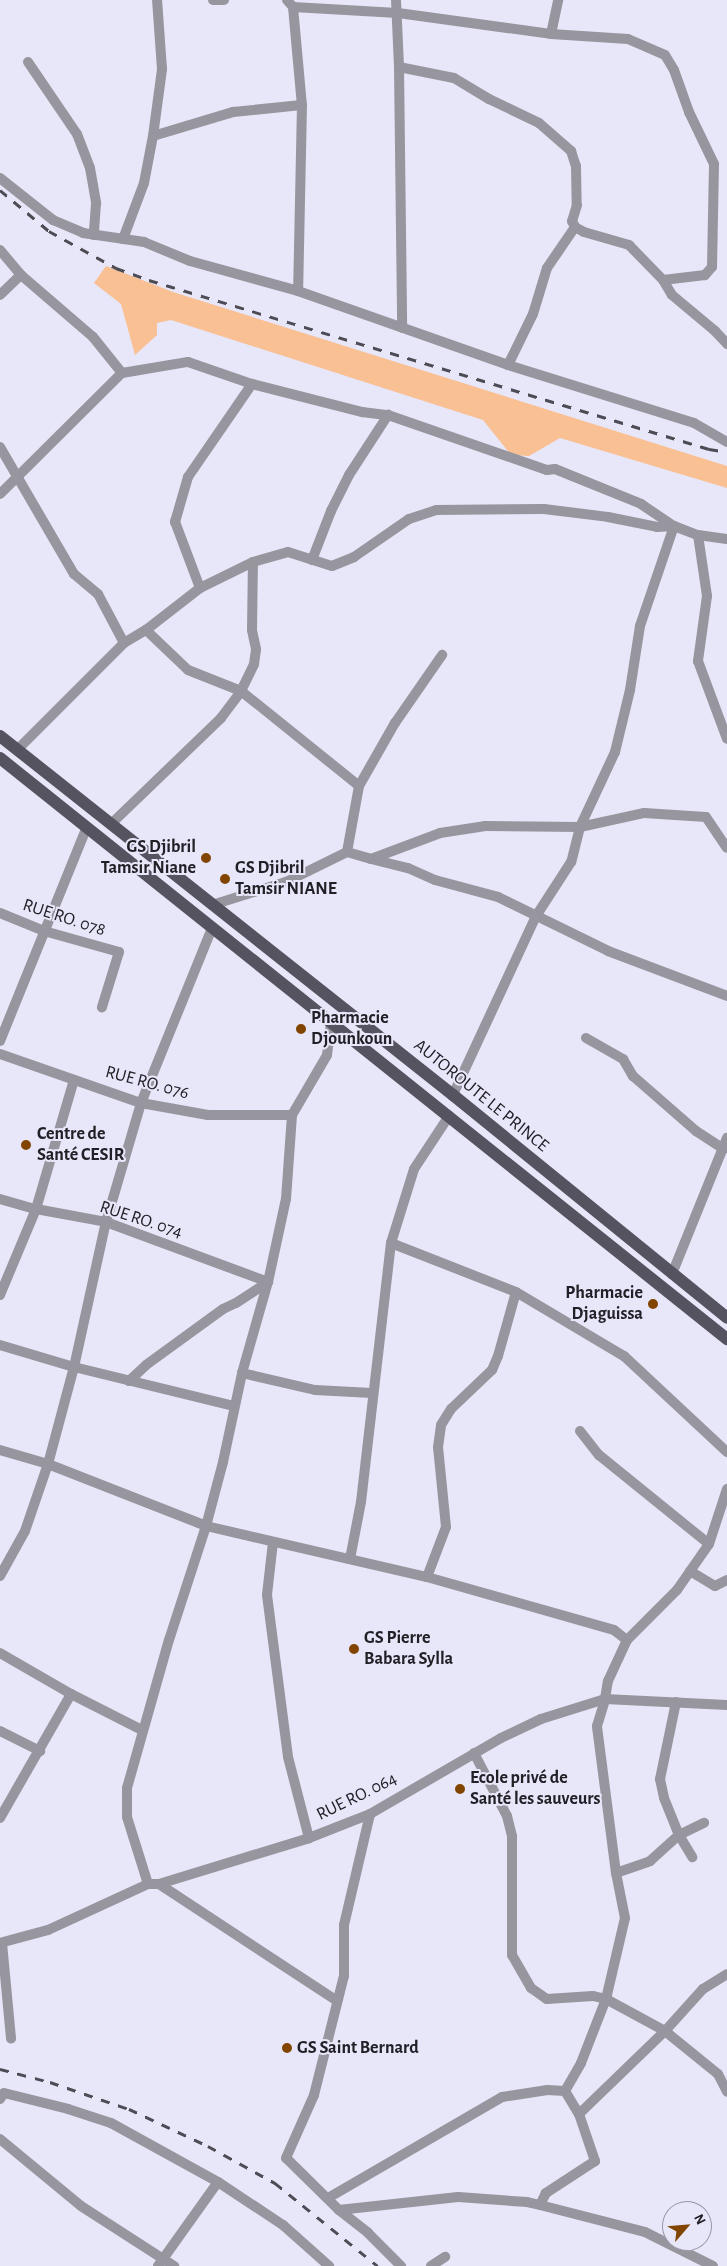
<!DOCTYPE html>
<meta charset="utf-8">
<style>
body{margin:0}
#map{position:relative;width:727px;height:2266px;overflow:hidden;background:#e8e6f9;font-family:"Alegreya Sans",sans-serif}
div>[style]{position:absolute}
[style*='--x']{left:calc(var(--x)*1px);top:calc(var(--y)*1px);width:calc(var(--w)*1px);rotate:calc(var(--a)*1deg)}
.green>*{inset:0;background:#f9c093}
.minor>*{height:10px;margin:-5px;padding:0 5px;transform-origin:5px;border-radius:5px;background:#97969e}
.major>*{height:12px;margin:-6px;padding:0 6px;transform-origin:6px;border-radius:6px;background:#555360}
.rail>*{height:2.5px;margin-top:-1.25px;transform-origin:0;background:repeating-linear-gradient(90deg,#4d4c55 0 9px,transparent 0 18px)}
.dots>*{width:14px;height:14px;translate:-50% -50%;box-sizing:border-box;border:2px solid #e8e6f9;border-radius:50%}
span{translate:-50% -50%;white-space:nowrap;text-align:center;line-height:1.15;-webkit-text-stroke:4px #e8e6f9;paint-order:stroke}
.poi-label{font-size:18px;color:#212026;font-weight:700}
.right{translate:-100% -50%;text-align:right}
.left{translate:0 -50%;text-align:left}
.street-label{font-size:18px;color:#212026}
.north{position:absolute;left:662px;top:2201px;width:50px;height:50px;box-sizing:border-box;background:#e8e6f9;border:1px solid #9897a5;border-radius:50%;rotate:63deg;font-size:14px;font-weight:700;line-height:20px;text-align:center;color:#212026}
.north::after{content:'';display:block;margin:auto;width:18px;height:22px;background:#814500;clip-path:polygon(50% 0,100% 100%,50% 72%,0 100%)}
</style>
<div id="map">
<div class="green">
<div style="clip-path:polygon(106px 266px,173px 292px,727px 466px,727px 488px,560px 438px,529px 456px,511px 455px,483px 420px,171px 320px,157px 323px,157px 335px,135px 355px,121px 304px,94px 283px)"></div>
</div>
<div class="minor">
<div style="--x:213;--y:0;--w:11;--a:0"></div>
<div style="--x:287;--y:0;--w:9;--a:49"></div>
<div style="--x:293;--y:7;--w:105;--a:3.3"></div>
<div style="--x:398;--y:13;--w:154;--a:7.8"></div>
<div style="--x:551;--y:34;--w:77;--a:3.7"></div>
<div style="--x:628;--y:39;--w:40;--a:23.4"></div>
<div style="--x:665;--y:55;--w:17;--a:59"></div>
<div style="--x:674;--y:70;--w:45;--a:70.3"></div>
<div style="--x:689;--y:112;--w:58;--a:64.3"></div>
<div style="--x:714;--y:164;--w:103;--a:91.1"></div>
<div style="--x:712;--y:267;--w:11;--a:131"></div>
<div style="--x:705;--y:275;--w:42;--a:173.2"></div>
<div style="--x:396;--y:0;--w:67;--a:87.4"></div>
<div style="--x:399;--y:67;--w:261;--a:89.3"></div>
<div style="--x:293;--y:7;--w:98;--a:84.8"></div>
<div style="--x:302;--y:105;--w:186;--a:91.2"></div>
<div style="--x:551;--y:34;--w:35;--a:-78"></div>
<div style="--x:28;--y:62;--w:87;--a:55.8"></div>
<div style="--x:77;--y:134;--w:36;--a:69"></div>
<div style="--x:90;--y:168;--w:36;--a:80"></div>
<div style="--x:96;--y:203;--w:32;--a:94"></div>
<div style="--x:399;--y:67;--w:56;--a:11.3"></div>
<div style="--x:454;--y:78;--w:41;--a:31"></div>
<div style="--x:489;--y:99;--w:55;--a:25.6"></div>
<div style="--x:539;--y:123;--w:43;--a:41.2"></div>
<div style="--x:571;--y:151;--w:16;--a:72"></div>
<div style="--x:576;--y:166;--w:39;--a:89"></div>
<div style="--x:577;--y:205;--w:17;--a:107"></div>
<div style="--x:572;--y:221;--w:7;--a:63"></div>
<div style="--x:575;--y:227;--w:10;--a:29"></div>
<div style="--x:584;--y:232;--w:47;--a:16.1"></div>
<div style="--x:629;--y:245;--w:49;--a:45.8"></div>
<div style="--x:663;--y:280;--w:17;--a:59"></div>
<div style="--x:672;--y:295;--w:56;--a:39.9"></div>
<div style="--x:715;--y:331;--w:18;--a:47"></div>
<div style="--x:153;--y:136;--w:84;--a:-16.7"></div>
<div style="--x:233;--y:112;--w:69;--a:-5.8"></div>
<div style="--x:0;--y:178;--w:68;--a:38.4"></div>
<div style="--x:53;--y:220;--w:33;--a:23"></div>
<div style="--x:83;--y:233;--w:62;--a:8.4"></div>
<div style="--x:144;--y:242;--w:50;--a:22.4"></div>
<div style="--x:190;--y:261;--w:112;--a:15.5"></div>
<div style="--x:298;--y:291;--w:223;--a:19.4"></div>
<div style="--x:508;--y:365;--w:195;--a:17.3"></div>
<div style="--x:694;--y:423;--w:38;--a:30"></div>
<div style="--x:123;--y:239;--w:60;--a:-69.4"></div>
<div style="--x:144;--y:183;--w:48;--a:-79.2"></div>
<div style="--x:153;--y:136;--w:68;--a:-82.3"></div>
<div style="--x:162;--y:69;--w:69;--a:-94.1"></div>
<div style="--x:0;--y:250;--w:33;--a:50"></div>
<div style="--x:21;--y:275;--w:95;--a:40.7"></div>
<div style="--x:93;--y:337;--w:46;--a:51.1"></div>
<div style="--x:0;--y:295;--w:29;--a:-44"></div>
<div style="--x:508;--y:365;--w:57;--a:-63.9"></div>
<div style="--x:533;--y:314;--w:48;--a:-73.1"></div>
<div style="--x:547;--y:268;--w:50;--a:-55.7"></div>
<div style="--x:0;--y:447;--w:147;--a:59.8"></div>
<div style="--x:74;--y:574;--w:31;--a:40"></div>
<div style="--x:98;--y:594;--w:55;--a:62"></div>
<div style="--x:0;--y:494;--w:172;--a:-44.8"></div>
<div style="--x:122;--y:373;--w:67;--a:-9.5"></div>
<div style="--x:188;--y:362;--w:68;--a:19"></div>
<div style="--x:252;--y:384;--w:114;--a:14.3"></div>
<div style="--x:362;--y:412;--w:26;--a:7"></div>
<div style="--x:388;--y:415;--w:168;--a:19.1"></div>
<div style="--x:547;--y:470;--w:8;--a:-7"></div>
<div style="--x:555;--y:469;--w:93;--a:22.1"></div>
<div style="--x:641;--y:504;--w:40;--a:34"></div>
<div style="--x:674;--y:526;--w:26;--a:21"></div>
<div style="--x:698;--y:535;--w:29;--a:8"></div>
<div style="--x:698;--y:535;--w:62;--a:81.6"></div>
<div style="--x:707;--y:596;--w:66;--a:97.9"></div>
<div style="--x:698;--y:661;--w:83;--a:69.6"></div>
<div style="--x:312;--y:560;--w:53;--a:-68.8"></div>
<div style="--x:331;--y:511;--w:40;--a:-63.4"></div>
<div style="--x:349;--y:475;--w:72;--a:-57"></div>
<div style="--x:200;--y:588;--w:71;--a:-110.7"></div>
<div style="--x:175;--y:522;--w:47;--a:-73.9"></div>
<div style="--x:188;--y:477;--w:113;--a:-55.5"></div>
<div style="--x:146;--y:630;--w:58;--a:43.6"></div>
<div style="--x:188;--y:670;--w:57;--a:21.6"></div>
<div style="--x:241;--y:691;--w:30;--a:-64"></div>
<div style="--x:254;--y:664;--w:15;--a:-82"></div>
<div style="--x:256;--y:649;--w:19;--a:-102"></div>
<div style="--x:252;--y:630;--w:68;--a:-89.2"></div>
<div style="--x:17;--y:750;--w:151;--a:-45"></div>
<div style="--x:124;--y:643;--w:26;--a:-31"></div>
<div style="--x:146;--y:630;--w:68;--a:-37.9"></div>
<div style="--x:200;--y:588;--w:59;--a:-26.1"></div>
<div style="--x:253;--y:562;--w:36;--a:-16"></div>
<div style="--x:288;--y:552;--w:46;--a:17.7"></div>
<div style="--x:332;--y:566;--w:24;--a:-22"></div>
<div style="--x:354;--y:557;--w:67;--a:-34.6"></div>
<div style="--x:409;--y:519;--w:28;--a:-18"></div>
<div style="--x:436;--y:510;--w:108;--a:-0.5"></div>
<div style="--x:544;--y:509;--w:64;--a:7.1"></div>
<div style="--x:608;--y:517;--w:50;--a:11.5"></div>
<div style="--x:657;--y:527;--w:17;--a:-3"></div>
<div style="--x:674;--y:526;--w:106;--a:108.8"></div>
<div style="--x:640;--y:626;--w:65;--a:98.9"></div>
<div style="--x:630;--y:690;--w:64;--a:103.6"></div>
<div style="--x:615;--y:752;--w:83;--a:115"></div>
<div style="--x:580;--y:827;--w:36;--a:104"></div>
<div style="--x:571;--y:862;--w:64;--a:122.9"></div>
<div style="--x:536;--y:916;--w:197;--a:114.9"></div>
<div style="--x:111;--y:824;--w:153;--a:-43.9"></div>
<div style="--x:221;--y:718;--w:34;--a:-53"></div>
<div style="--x:241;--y:691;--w:151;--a:38.8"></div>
<div style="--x:347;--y:852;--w:67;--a:-79.7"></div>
<div style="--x:359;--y:786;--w:73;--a:-60.3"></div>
<div style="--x:395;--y:723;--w:83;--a:-55.3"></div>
<div style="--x:371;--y:859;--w:38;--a:14"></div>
<div style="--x:408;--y:868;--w:30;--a:24"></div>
<div style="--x:435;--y:880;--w:65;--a:15.1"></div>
<div style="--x:498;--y:897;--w:123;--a:26.1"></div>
<div style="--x:608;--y:951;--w:127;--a:20.7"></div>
<div style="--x:212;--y:905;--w:77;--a:-17.3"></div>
<div style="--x:286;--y:882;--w:68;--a:-26.2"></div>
<div style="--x:347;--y:852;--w:25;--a:16"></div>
<div style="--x:371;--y:859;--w:74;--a:-20.6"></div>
<div style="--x:440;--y:833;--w:46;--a:-8.8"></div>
<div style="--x:485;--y:826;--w:95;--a:0.6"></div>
<div style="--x:580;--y:827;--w:66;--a:-12.3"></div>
<div style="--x:644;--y:813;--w:62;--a:3.7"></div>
<div style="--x:706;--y:817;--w:37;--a:56"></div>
<div style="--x:0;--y:913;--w:48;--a:22.2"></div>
<div style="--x:44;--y:931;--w:78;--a:15.6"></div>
<div style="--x:119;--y:952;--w:58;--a:107.2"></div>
<div style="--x:586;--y:1038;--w:43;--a:29.6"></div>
<div style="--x:623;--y:1059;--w:20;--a:60"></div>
<div style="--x:633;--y:1076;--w:84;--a:41.1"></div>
<div style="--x:696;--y:1131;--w:33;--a:33"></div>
<div style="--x:0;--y:1041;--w:231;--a:-67.9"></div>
<div style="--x:0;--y:1054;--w:149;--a:19.2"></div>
<div style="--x:141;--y:1103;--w:68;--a:10.2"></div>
<div style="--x:208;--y:1115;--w:84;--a:0"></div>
<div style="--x:0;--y:1199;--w:37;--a:16"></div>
<div style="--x:36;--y:1209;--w:71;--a:10.5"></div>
<div style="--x:106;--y:1222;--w:173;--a:20.3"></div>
<div style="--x:391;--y:1243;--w:134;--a:21.4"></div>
<div style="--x:516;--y:1292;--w:126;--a:30.7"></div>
<div style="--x:624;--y:1356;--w:141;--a:43"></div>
<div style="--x:672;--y:1274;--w:147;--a:-68"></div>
<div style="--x:0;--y:1295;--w:93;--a:-67.3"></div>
<div style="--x:36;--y:1209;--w:134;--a:-73.6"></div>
<div style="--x:0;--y:1345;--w:77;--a:16.6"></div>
<div style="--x:74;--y:1367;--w:165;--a:13.7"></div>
<div style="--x:242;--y:1373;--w:75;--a:13.1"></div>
<div style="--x:315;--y:1390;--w:57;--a:3"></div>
<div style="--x:129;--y:1381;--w:23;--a:-43"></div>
<div style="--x:146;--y:1365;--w:95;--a:-36"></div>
<div style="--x:223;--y:1309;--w:14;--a:-25"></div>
<div style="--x:236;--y:1303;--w:38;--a:-33"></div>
<div style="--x:580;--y:1431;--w:31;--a:52"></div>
<div style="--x:599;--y:1455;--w:141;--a:39"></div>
<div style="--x:0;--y:1450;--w:50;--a:16.3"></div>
<div style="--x:48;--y:1464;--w:170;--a:21.4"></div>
<div style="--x:206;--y:1526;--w:227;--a:13"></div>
<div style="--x:427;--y:1577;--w:194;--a:15.8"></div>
<div style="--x:614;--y:1630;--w:16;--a:38"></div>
<div style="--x:273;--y:1542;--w:53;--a:96.5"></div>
<div style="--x:267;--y:1595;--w:163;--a:82.6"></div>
<div style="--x:288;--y:1757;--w:84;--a:75.5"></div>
<div style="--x:350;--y:1559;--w:58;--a:-79.1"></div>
<div style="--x:361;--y:1502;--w:261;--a:-83.4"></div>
<div style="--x:391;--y:1243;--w:77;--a:-72.7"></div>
<div style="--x:414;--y:1169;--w:64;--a:-56.6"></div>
<div style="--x:690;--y:1571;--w:29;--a:31"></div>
<div style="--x:715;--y:1586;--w:13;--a:-27"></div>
<div style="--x:0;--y:1576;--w:51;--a:-60.9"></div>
<div style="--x:25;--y:1531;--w:71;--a:-71.1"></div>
<div style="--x:48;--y:1464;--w:100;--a:-75"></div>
<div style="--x:74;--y:1367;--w:148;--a:-77.6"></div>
<div style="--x:106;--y:1222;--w:124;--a:-73.6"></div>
<div style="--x:141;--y:1103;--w:189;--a:-67.9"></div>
<div style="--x:427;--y:1577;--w:53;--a:-69.2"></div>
<div style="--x:446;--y:1527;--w:80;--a:-95.7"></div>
<div style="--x:438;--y:1447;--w:22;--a:-82"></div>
<div style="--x:441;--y:1425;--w:19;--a:-58"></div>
<div style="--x:451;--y:1409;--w:57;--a:-43.6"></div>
<div style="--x:492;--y:1370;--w:15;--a:-67"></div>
<div style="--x:498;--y:1356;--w:66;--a:-74.3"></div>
<div style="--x:0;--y:1653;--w:82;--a:30"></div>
<div style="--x:676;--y:1702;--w:79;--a:101.7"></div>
<div style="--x:660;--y:1779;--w:19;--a:78"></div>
<div style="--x:664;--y:1798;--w:40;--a:68"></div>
<div style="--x:679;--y:1835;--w:26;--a:59"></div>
<div style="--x:0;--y:1731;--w:45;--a:26.6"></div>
<div style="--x:474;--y:1753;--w:71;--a:62.4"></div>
<div style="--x:507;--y:1816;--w:21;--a:76"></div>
<div style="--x:512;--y:1836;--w:119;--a:90"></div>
<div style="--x:512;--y:1955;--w:38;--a:60"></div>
<div style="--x:531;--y:1988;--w:19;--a:35"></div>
<div style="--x:547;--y:1999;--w:46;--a:-3.7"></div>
<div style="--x:593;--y:1996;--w:13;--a:13"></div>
<div style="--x:606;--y:1999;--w:67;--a:28.5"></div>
<div style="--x:665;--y:2031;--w:68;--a:39.1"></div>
<div style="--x:718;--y:2074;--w:20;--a:63"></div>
<div style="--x:0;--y:1818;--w:143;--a:-60.2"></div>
<div style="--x:71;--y:1694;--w:80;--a:26.9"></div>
<div style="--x:616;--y:1873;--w:36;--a:-19"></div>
<div style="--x:650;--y:1861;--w:39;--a:-42"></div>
<div style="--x:679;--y:1835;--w:28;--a:-26"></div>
<div style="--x:148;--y:1884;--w:70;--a:-107.4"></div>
<div style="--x:127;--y:1817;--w:29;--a:-90"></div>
<div style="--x:127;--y:1788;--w:154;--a:-74.2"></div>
<div style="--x:169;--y:1640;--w:120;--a:-72"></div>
<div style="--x:206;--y:1526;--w:66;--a:-75.1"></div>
<div style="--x:223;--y:1462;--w:91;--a:-77.9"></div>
<div style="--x:242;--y:1373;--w:95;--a:-74.1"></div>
<div style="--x:268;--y:1282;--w:85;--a:-77.8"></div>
<div style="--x:286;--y:1199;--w:84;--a:-85.9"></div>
<div style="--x:292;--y:1115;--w:69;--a:-59.7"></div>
<div style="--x:327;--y:1055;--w:35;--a:-83"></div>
<div style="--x:159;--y:1884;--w:213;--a:33.3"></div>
<div style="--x:0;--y:1943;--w:50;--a:-15.2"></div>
<div style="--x:48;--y:1930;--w:110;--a:-24.7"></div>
<div style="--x:148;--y:1884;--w:11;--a:0"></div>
<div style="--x:159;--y:1884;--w:157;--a:-17"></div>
<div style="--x:309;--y:1838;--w:66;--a:-21.5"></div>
<div style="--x:370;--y:1814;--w:151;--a:-30.1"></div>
<div style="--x:501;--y:1738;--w:44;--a:-25.4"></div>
<div style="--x:541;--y:1719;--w:67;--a:-17.4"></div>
<div style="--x:605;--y:1699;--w:122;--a:2.8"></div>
<div style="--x:2;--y:1943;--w:96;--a:84.6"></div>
<div style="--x:565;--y:2091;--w:32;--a:-60"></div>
<div style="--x:581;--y:2063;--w:69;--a:-68.7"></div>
<div style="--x:606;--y:1999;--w:83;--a:-76.8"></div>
<div style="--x:625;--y:1918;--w:46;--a:-101.3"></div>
<div style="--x:616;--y:1873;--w:148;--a:-97.4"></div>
<div style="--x:597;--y:1726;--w:28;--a:-73"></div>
<div style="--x:605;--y:1699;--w:18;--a:-81"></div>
<div style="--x:608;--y:1681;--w:45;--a:-65.1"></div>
<div style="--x:627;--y:1640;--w:71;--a:-45"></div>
<div style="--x:677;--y:1590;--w:56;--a:-55.2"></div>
<div style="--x:709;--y:1544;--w:58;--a:-71.9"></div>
<div style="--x:0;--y:2099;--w:7;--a:-56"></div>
<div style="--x:4;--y:2093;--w:66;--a:14"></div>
<div style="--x:68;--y:2109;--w:45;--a:18"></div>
<div style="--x:111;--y:2123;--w:122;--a:28.9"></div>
<div style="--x:218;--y:2182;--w:78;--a:33.5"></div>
<div style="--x:283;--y:2225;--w:62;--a:41.7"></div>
<div style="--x:579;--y:2114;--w:120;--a:-44"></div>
<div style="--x:665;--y:2031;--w:57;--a:-47.9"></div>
<div style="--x:703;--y:1989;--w:28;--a:-32"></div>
<div style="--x:0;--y:2139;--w:105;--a:39.6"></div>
<div style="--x:81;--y:2206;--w:111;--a:32.8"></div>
<div style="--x:328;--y:2198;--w:201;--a:-30.1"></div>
<div style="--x:502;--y:2097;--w:46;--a:-8.8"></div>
<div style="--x:547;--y:2090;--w:18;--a:3"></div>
<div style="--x:565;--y:2091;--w:27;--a:59"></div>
<div style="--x:579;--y:2114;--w:50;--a:71.2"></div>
<div style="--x:595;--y:2161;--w:59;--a:146.9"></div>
<div style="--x:546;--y:2193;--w:13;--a:117"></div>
<div style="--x:540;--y:2205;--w:13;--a:-167"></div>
<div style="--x:527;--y:2202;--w:69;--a:-175.9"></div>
<div style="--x:458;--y:2197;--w:120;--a:173.8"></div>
<div style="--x:339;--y:2210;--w:74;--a:-135.5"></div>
<div style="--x:286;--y:2158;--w:69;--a:-66"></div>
<div style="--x:314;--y:2095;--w:123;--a:-75.9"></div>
<div style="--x:344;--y:1976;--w:51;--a:-90"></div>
<div style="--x:344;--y:1925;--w:114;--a:-76.8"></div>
<div style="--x:540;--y:2205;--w:108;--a:14.4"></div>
<div style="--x:645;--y:2232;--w:76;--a:26.6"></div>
<div style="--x:339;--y:2210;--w:37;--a:38"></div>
<div style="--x:368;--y:2233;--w:47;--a:45"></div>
<div style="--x:158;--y:2266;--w:103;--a:-54.5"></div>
<div style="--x:431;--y:2266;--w:17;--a:-33"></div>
</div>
<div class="major">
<div style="--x:0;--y:736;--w:578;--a:38.4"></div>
<div style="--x:453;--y:1095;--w:353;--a:39.1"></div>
<div style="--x:0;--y:758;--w:931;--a:38.63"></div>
</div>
<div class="rail">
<div style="--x:0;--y:190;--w:64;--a:39.9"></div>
<div style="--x:49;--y:231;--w:77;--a:28.9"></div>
<div style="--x:116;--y:268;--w:35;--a:20"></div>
<div style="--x:149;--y:280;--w:585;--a:16.79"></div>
<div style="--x:709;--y:449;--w:18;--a:9"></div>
<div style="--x:0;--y:2069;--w:52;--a:14.6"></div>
<div style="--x:50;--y:2082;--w:83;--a:18.9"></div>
<div style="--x:129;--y:2109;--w:87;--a:25.1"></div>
<div style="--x:208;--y:2146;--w:77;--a:28.9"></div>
<div style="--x:275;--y:2183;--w:132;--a:38.9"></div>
</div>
<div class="dots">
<div style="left:206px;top:858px;background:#814500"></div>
<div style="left:225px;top:879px;background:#814500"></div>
<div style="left:301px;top:1029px;background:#814500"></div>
<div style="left:26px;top:1145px;background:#814500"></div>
<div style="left:653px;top:1304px;background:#814500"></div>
<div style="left:354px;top:1649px;background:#814500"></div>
<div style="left:460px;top:1789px;background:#814500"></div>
<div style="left:287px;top:2048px;background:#814500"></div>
</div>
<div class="poi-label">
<span class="right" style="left:196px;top:858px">GS Djibril<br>Tamsir Niane</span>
<span class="left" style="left:235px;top:879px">GS Djibril<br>Tamsir NIANE</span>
<span class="left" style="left:311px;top:1029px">Pharmacie<br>Djounkoun</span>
<span class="left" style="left:37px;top:1145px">Centre de<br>Santé CESIR</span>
<span class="right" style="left:643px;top:1304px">Pharmacie<br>Djaguissa</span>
<span class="left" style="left:364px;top:1649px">GS Pierre<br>Babara Sylla</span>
<span class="left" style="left:470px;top:1789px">Ecole privé de<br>Santé les sauveurs</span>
<span class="left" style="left:297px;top:2048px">GS Saint Bernard</span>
</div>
<div class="street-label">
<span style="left:64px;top:918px;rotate:18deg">RUE RO. 078</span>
<span style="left:147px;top:1083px;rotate:15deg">RUE RO. 076</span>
<span style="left:481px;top:1096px;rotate:39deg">AUTOROUTE LE PRINCE</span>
<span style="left:141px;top:1220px;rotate:18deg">RUE RO. 074</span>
<span style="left:357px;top:1797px;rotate:-26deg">RUE RO. 064</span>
</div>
<div class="north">N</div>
</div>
